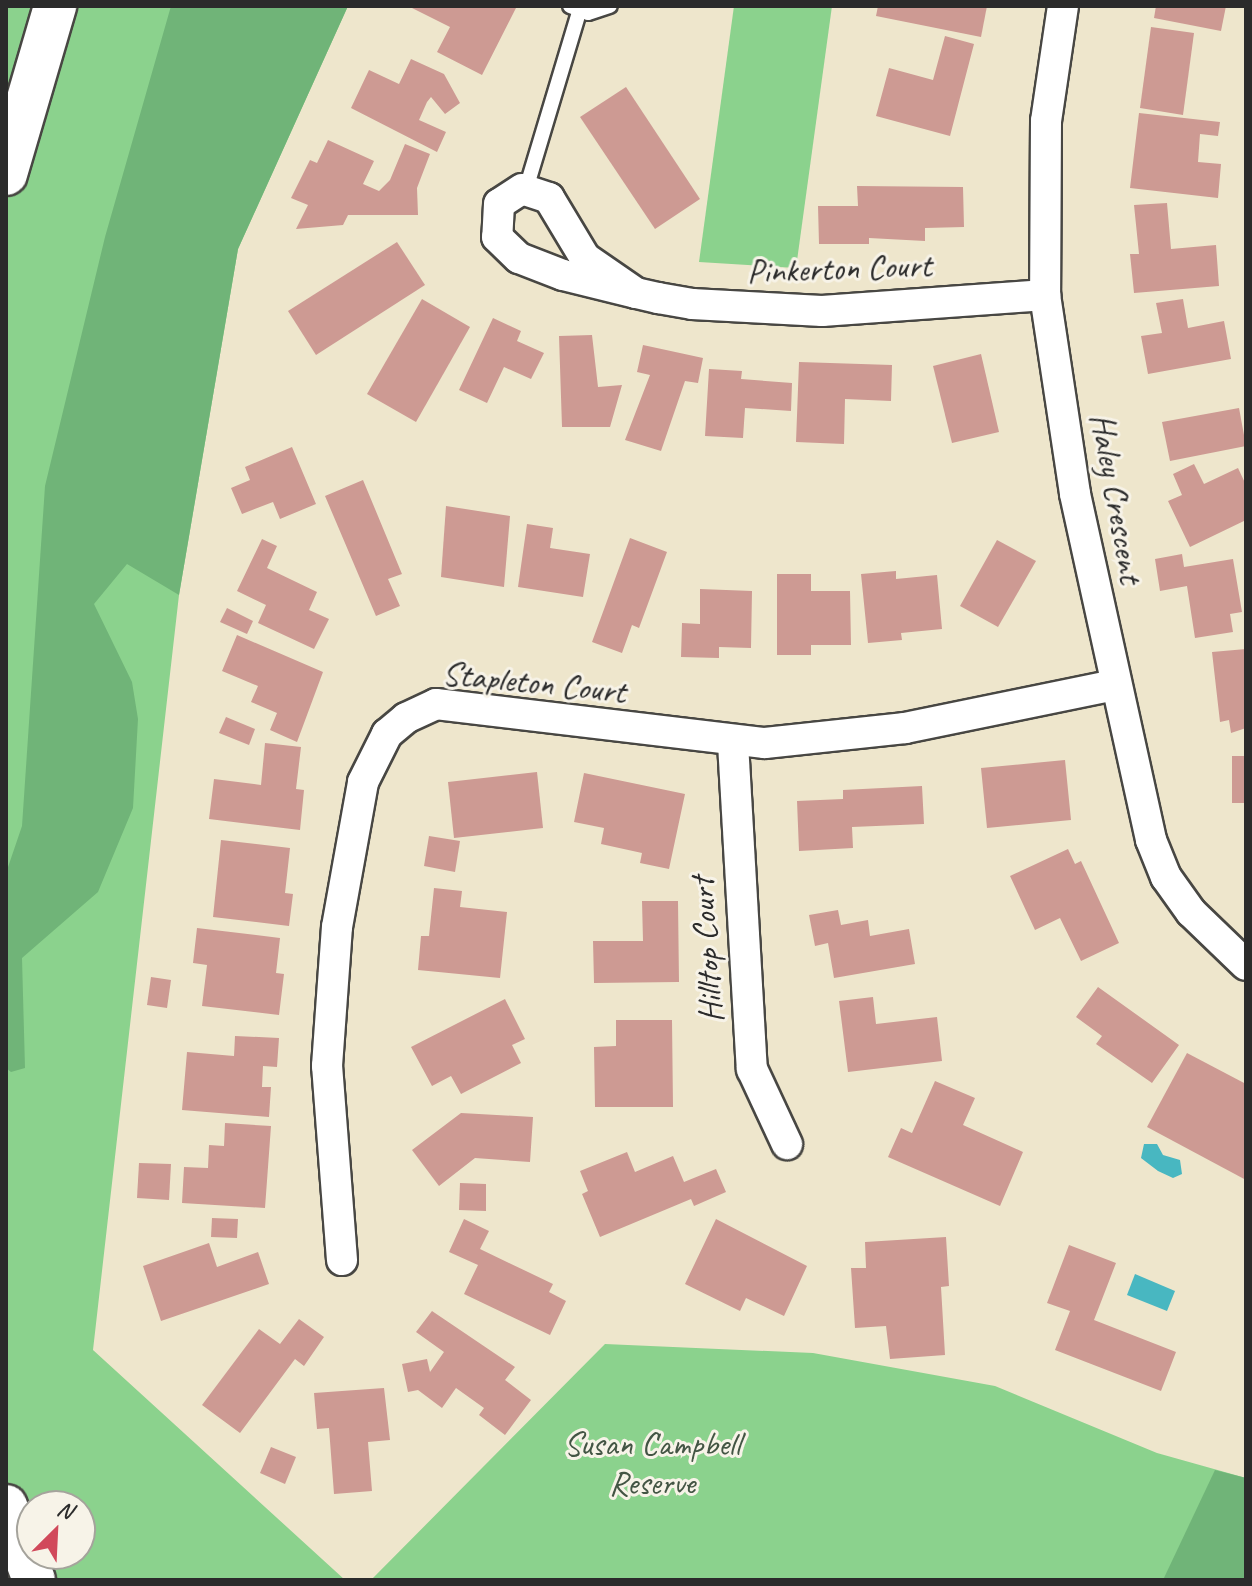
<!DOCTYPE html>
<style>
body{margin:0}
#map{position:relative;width:1252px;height:1586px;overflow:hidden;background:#eee6cc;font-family:Caveat,sans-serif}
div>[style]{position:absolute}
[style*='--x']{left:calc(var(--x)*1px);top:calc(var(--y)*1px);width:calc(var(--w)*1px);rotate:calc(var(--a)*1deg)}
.green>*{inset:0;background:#8bd28d}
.forest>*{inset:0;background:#70b478}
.water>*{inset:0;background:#48b7c1}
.building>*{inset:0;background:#cd9a93}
.roads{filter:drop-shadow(2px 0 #484743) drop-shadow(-2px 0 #484743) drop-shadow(0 2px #484743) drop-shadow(0 -2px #484743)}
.service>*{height:14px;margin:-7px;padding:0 7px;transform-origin:7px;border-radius:7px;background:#fff}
.minor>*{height:30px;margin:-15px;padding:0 15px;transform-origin:15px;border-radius:15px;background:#fff}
.secondary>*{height:42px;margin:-21px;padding:0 21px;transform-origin:21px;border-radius:21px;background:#fff}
span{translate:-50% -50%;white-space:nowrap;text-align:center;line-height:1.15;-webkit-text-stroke:6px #f7f3e8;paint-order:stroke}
.street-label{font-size:34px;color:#2b2b2b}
.park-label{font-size:34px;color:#435544}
.frame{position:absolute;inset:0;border:8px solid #2b2b2b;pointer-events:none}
.north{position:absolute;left:16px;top:1490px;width:80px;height:80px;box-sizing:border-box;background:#f7f3e8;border:2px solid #a5a39c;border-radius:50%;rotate:24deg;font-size:22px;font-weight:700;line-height:32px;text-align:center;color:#2b2b2b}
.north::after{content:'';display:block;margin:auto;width:28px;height:36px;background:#d1495b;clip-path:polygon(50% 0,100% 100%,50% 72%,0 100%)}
</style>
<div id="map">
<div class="green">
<div style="clip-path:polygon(evenodd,6px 6px,348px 6px,238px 249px,179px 595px,93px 1350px,345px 1580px,6px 1580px,6px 6px,32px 1506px,80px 1506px,80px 1554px,32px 1554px,32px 1506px)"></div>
<div style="clip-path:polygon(734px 6px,832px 6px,796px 268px,699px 262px)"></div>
<div style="clip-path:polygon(605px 1344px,813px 1353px,995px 1386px,1157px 1453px,1246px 1478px,1246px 1580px,371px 1580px)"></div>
</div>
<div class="forest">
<div style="clip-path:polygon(171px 6px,348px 6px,238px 249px,179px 595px,127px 564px,94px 604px,132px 682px,138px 719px,133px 808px,98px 892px,22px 958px,25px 1068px,11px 1072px,6px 1068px,6px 873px,22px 826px,45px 486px,105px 237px)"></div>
<div style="clip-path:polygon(1215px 1470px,1246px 1478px,1246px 1580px,1163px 1580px)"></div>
</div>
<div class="water">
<div style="clip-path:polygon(1144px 1144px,1157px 1144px,1163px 1155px,1180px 1160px,1182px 1174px,1173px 1178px,1158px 1171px,1141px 1158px)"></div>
<div style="clip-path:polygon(1135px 1274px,1175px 1291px,1167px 1311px,1127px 1295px)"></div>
</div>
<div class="building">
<div style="clip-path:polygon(408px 6px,517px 6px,482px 75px,437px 52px,450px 27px)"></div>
<div style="clip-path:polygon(878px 6px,987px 6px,981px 37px,876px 16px)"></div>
<div style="clip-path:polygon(1156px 6px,1226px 6px,1221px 31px,1154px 18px)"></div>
<div style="clip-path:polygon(1151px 27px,1194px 33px,1183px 115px,1140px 108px)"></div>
<div style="clip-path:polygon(945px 36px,974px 44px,950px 136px,876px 116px,889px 68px,933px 80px)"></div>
<div style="clip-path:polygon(411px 59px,444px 74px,460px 103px,445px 114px,431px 97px,427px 102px,419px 120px,446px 132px,437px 152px,351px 108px,369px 70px,399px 84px)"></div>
<div style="clip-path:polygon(626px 87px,700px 199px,655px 229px,580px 117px)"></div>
<div style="clip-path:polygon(1139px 113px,1220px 122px,1218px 136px,1200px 134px,1198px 162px,1221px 164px,1218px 198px,1130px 188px)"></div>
<div style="clip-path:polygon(328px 140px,374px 161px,363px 184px,379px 191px,390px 180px,405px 144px,430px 154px,417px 188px,418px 215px,348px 215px,343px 225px,296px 229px,308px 205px,291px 198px,310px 160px,317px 163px)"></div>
<div style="clip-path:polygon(857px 186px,963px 187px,964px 227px,925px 228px,925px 241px,869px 238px,869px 244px,819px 244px,818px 206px,858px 206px)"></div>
<div style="clip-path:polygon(1167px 203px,1171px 249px,1216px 245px,1219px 286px,1134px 293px,1130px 254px,1139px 254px,1134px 205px)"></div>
<div style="clip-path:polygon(397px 242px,425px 285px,316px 355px,288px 311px)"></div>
<div style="clip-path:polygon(422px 299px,470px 327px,416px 422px,367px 394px)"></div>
<div style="clip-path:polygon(1183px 299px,1188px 328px,1224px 321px,1231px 359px,1148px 374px,1141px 336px,1162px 333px,1156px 303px)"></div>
<div style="clip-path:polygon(493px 318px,521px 331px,517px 341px,544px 353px,531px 379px,504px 367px,487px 403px,459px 390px)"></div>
<div style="clip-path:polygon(592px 335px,598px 387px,622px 385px,610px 427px,562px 427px,559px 336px)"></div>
<div style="clip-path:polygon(643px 345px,703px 358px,698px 383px,685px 381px,661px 451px,625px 440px,650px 375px,637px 372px)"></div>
<div style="clip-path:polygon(981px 354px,999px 432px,952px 443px,933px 366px)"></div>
<div style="clip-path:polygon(799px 362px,892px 365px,891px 401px,845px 399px,844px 444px,796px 442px)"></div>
<div style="clip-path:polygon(709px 369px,742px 371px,741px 379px,792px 383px,791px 411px,745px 408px,743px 438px,705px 436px)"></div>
<div style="clip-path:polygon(1239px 408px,1246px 446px,1170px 461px,1162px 422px)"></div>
<div style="clip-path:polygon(292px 447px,316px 504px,280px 519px,273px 502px,242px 514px,231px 488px,250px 480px,245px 467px)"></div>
<div style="clip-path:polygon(1194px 464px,1204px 484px,1238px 468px,1246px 485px,1246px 520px,1190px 547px,1168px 501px,1182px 495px,1173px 474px)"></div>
<div style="clip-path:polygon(363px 480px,402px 574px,388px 579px,400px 606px,376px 616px,325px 496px)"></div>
<div style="clip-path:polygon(446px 506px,510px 516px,504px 587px,441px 577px)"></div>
<div style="clip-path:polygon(527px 524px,553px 528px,550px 548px,590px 554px,583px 597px,518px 587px)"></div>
<div style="clip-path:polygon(630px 538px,667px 552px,639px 628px,632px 625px,622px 653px,592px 642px)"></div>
<div style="clip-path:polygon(262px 539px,277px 546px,267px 568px,317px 592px,309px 610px,329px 619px,314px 649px,258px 623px,266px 605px,237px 591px)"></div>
<div style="clip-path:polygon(997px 540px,1036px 561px,998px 627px,960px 606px)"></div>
<div style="clip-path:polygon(1182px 554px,1184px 567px,1233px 559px,1242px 612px,1230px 614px,1233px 632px,1195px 638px,1187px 586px,1160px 591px,1155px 559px)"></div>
<div style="clip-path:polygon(896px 571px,896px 579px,937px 575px,942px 629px,901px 633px,902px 640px,868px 643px,861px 574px)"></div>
<div style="clip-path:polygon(777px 574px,811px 574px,811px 591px,850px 591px,851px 645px,811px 645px,811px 655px,777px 655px)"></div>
<div style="clip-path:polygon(700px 589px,752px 591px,751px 648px,719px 647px,719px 658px,681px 657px,682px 623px,700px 624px)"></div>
<div style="clip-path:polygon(227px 608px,253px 621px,247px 634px,220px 622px)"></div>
<div style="clip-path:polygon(237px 635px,323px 672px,297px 742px,270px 730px,277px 713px,251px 702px,258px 686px,222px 671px)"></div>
<div style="clip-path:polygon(1246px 649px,1246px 728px,1231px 733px,1229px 720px,1220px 722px,1212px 652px)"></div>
<div style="clip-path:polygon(226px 717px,255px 729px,249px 745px,219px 733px)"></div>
<div style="clip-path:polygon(265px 743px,301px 747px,296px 789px,304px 790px,300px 830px,209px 819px,214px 779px,261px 785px)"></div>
<div style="clip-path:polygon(1232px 756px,1246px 756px,1246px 803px,1232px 803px)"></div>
<div style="clip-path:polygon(1065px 760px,1071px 820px,987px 828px,981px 768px)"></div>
<div style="clip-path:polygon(537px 772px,543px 828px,454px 838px,448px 782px)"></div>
<div style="clip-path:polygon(584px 773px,685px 794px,669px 869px,640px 863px,642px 853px,601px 844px,604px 828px,574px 822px)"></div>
<div style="clip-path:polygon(922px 786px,924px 824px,852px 827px,853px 848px,799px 851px,797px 801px,843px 799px,843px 790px)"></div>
<div style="clip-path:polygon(429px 836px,460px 841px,455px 872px,424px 866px)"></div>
<div style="clip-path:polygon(221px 840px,290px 848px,285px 893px,293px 894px,289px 926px,213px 917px)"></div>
<div style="clip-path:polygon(1068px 849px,1075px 864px,1081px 861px,1119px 943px,1081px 961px,1060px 918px,1035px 930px,1010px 876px)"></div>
<div style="clip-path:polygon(434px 888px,462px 891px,460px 907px,507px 912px,500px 978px,418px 970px,421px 936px,429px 936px)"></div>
<div style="clip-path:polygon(642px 901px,678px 901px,679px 982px,594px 983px,593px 941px,643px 941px)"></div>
<div style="clip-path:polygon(838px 910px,841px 925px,868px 920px,870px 936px,909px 929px,915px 964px,834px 978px,828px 943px,815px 946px,809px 915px)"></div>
<div style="clip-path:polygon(197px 928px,280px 938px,276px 973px,284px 974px,279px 1015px,202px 1006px,207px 965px,193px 963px)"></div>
<div style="clip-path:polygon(151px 977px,171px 980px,167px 1008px,147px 1005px)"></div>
<div style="clip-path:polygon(1098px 987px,1179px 1045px,1152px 1083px,1096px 1044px,1102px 1036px,1076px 1017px)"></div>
<div style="clip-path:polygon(873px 997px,876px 1024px,937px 1017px,942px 1061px,848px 1072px,839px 1001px)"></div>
<div style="clip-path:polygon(505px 999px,525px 1039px,512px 1045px,521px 1063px,461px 1094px,451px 1076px,432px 1086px,411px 1047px)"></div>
<div style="clip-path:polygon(616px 1020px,672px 1020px,673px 1107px,595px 1107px,594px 1047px,616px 1046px)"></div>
<div style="clip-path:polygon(235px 1036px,279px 1038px,277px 1067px,263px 1066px,262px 1087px,271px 1087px,269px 1117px,182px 1110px,187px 1052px,234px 1056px)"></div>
<div style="clip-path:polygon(1187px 1053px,1246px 1084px,1246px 1180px,1147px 1127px)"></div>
<div style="clip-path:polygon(935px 1081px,975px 1098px,963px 1125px,1023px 1152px,1000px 1206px,888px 1157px,901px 1128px,912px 1133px)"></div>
<div style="clip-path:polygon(461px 1113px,533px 1117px,530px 1162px,475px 1158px,439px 1186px,412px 1150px)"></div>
<div style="clip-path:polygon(225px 1123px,271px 1126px,265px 1208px,182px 1203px,184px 1167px,208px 1168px,209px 1145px,224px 1146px)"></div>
<div style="clip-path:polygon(627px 1152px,635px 1172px,673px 1156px,684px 1182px,716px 1169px,726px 1192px,694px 1206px,691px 1199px,600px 1237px,582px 1194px,588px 1191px,580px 1171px)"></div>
<div style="clip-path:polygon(139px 1163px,171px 1164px,169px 1200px,137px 1198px)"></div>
<div style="clip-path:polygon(460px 1183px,486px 1184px,486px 1211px,459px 1210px)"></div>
<div style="clip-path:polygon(212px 1218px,238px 1219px,237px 1238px,211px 1237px)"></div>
<div style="clip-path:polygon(464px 1219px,489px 1231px,480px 1249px,553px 1284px,549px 1292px,566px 1301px,550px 1335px,464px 1294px,478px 1265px,449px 1252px)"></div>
<div style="clip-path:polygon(716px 1219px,807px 1266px,784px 1316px,746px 1298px,740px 1311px,685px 1284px)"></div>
<div style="clip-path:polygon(946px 1237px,949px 1286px,941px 1287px,945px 1355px,890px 1359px,886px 1326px,855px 1328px,851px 1268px,866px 1268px,865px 1242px)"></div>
<div style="clip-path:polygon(209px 1243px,217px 1267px,258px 1252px,269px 1284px,161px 1321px,143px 1266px)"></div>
<div style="clip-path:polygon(1069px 1245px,1116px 1263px,1094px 1320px,1176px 1352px,1161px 1391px,1055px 1350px,1070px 1311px,1047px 1303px)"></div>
<div style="clip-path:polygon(432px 1311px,515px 1367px,505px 1380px,531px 1400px,505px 1435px,479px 1415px,484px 1408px,456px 1388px,442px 1408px,418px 1390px,408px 1392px,402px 1364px,427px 1359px,430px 1372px,444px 1352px,416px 1332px)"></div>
<div style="clip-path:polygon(299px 1319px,324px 1337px,304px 1366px,295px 1359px,240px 1433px,202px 1405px,259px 1329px,280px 1344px)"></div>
<div style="clip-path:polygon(384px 1388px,390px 1440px,368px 1442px,372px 1491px,334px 1494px,329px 1428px,317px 1429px,314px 1393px)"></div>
<div style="clip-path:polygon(271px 1447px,296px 1457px,285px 1484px,260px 1473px)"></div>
</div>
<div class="roads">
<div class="service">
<div style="--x:570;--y:6;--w:19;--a:21"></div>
<div style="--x:588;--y:13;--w:23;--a:-18"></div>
<div style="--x:526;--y:189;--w:185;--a:-73.3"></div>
</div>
<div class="minor">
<div style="--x:1063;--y:6;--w:116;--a:98.4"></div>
<div style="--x:1046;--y:121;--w:174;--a:90.3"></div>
<div style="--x:1045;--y:295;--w:201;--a:81.4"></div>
<div style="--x:1075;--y:494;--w:354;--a:77.6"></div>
<div style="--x:1151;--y:840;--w:40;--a:68"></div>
<div style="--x:1166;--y:877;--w:43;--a:54.5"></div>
<div style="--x:1191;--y:912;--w:76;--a:43.9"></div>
<div style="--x:636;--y:293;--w:62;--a:-145.5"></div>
<div style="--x:585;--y:258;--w:70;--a:-121"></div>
<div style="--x:549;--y:198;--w:28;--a:-162"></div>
<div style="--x:522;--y:189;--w:27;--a:147"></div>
<div style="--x:499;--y:204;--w:33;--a:93"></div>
<div style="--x:497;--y:237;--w:30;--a:44"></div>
<div style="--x:519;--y:258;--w:47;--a:21.1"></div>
<div style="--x:563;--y:275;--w:75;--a:13.9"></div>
<div style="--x:636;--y:293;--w:23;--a:13"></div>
<div style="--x:658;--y:298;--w:35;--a:10"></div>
<div style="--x:692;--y:304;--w:130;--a:3.1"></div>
<div style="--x:822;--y:311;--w:224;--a:-4.1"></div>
<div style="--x:733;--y:743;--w:327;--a:86.7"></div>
<div style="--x:752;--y:1069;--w:83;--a:65"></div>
<div style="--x:342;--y:1260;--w:195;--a:-94.4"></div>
<div style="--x:327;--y:1066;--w:139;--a:-85.9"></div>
<div style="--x:337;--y:927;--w:147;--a:-79.8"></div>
<div style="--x:363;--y:782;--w:54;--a:-63.4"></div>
<div style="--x:387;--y:734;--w:25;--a:-40"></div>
<div style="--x:406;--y:718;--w:33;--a:-25"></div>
<div style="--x:436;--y:704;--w:331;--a:6.8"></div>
<div style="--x:765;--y:743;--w:141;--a:-6.1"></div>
<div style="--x:905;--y:728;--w:214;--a:-11.6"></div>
</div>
<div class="secondary">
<div style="--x:6;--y:174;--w:175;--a:-73.7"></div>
<div style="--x:6;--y:1506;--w:79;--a:69.3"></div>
</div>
</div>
<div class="street-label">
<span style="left:839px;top:268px;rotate:-2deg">Pinkerton Court</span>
<span style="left:1117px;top:498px;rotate:80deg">Haley Crescent</span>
<span style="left:534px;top:682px;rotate:6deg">Stapleton Court</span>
<span style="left:706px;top:950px;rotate:-94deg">Hilltop Court</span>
</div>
<div class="park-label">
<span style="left:652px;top:1463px">Susan Campbell<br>Reserve</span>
</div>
<div class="frame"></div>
<div class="north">N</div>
</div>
